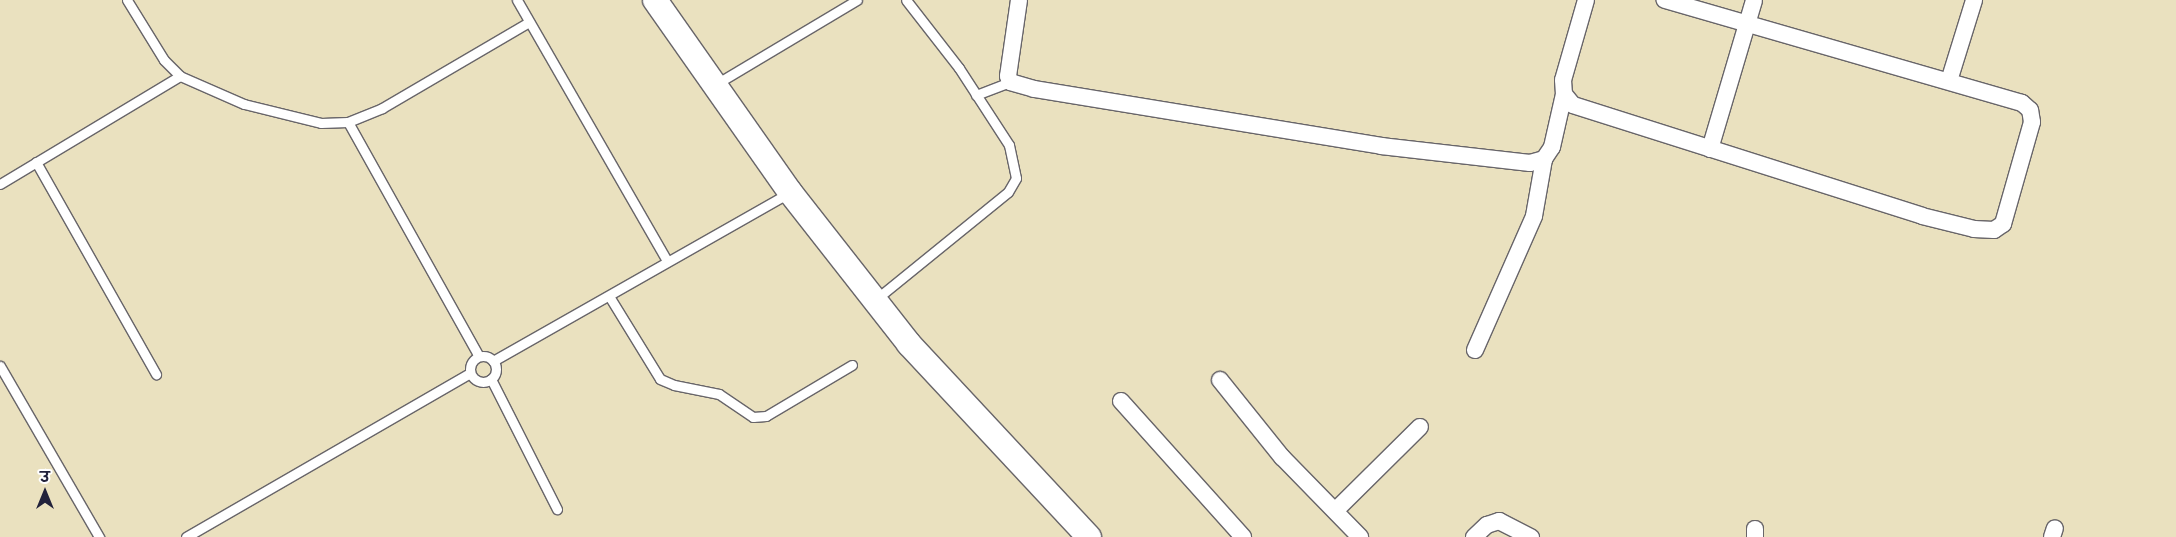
<!DOCTYPE html>
<meta charset="utf-8">
<style>
body{margin:0}
#map{position:relative;width:2176px;height:537px;overflow:hidden;background:#eae1bf;font-family:Delius,"Playpen Sans Deva",sans-serif}
div>[style]{position:absolute}
[style*='--x']{left:calc(var(--x)*1px);top:calc(var(--y)*1px);width:calc(var(--w)*1px);rotate:calc(var(--a)*1deg)}
.roads{filter:drop-shadow(1px 0 #686569) drop-shadow(-1px 0 #686569) drop-shadow(0 1px #686569) drop-shadow(0 -1px #686569)}
.lane>*{height:9px;margin:-4.5px;padding:0 4.5px;transform-origin:4.5px;border-radius:4.5px;background:#fff}
.lane>.ring{margin:-4.5px;padding:0;box-sizing:content-box;background:none;border:9px solid #fff;border-radius:50%}
.street>*{height:16px;margin:-8px;padding:0 8px;transform-origin:8px;border-radius:8px;background:#fff}
.secondary>*{height:24px;margin:-12px;padding:0 12px;transform-origin:12px;border-radius:12px;background:#fff}
span{translate:-50% -50%;white-space:nowrap;text-align:center;line-height:1.15;-webkit-text-stroke:4px #fff;paint-order:stroke}
.north{position:absolute;left:20px;top:467px;width:50px;height:50px;-webkit-text-stroke:4px #fff;paint-order:stroke;rotate:0deg;font-size:14px;font-weight:700;line-height:20px;text-align:center;color:#22223b}
.north::after{content:'';display:block;margin:auto;width:18px;height:22px;background:#22223b;clip-path:polygon(50% 0,100% 100%,50% 72%,0 100%)}
</style>
<div id="map">
<div class="roads">
<div class="lane">
<div style="--x:127;--y:0;--w:70;--a:58.3"></div>
<div style="--x:164;--y:60;--w:23;--a:45"></div>
<div style="--x:180;--y:76;--w:70;--a:23.6"></div>
<div style="--x:244;--y:104;--w:79;--a:13.9"></div>
<div style="--x:321;--y:123;--w:27;--a:-2"></div>
<div style="--x:348;--y:122;--w:37;--a:-22"></div>
<div style="--x:382;--y:108;--w:170;--a:-30.3"></div>
<div style="--x:517;--y:0;--w:301;--a:60.1"></div>
<div style="--x:716;--y:84;--w:164;--a:-30.8"></div>
<div style="--x:976;--y:95;--w:36;--a:-21"></div>
<div style="--x:348;--y:122;--w:268;--a:60.8"></div>
<div style="--x:36;--y:162;--w:244;--a:60.5"></div>
<div style="--x:0;--y:184;--w:210;--a:-31"></div>
<div style="--x:609;--y:296;--w:97;--a:58.4"></div>
<div style="--x:660;--y:379;--w:15;--a:23"></div>
<div style="--x:674;--y:385;--w:46;--a:11.3"></div>
<div style="--x:719;--y:394;--w:41;--a:34.1"></div>
<div style="--x:753;--y:417;--w:13;--a:-4"></div>
<div style="--x:766;--y:416;--w:100;--a:-30.7"></div>
<div style="--x:875;--y:300;--w:171;--a:-39.1"></div>
<div style="--x:1008;--y:192;--w:16;--a:-60"></div>
<div style="--x:1016;--y:178;--w:34;--a:-102"></div>
<div style="--x:1009;--y:145;--w:92;--a:-123"></div>
<div style="--x:959;--y:68;--w:86;--a:-127.9"></div>
<div class="ring" style="left:470px;top:356px;width:17px;height:17px"></div>
<div style="--x:493;--y:361;--w:342;--a:-29.6"></div>
<div style="--x:0;--y:366;--w:198;--a:59.9"></div>
<div style="--x:491;--y:379;--w:146;--a:63.1"></div>
<div style="--x:186;--y:537;--w:328;--a:-30"></div>
</div>
<div class="street">
<div style="--x:1019;--y:0;--w:77;--a:98.2"></div>
<div style="--x:1008;--y:76;--w:6;--a:72"></div>
<div style="--x:1010;--y:82;--w:25;--a:16"></div>
<div style="--x:1034;--y:89;--w:352;--a:9.3"></div>
<div style="--x:1381;--y:146;--w:150;--a:6.5"></div>
<div style="--x:1530;--y:163;--w:15;--a:-16"></div>
<div style="--x:1544;--y:159;--w:14;--a:-56"></div>
<div style="--x:1552;--y:147;--w:54;--a:-77.2"></div>
<div style="--x:1586;--y:0;--w:83;--a:106"></div>
<div style="--x:1563;--y:80;--w:14;--a:86"></div>
<div style="--x:1564;--y:94;--w:14;--a:51"></div>
<div style="--x:1573;--y:105;--w:366;--a:17.6"></div>
<div style="--x:1922;--y:216;--w:54;--a:14"></div>
<div style="--x:1974;--y:229;--w:20;--a:3"></div>
<div style="--x:1994;--y:230;--w:11;--a:-34"></div>
<div style="--x:2003;--y:224;--w:106;--a:-74.1"></div>
<div style="--x:2032;--y:122;--w:12;--a:-99"></div>
<div style="--x:2030;--y:110;--w:11;--a:-139"></div>
<div style="--x:2022;--y:103;--w:372;--a:-163.9"></div>
<div style="--x:1949;--y:81;--w:85;--a:-72.8"></div>
<div style="--x:1710;--y:149;--w:155;--a:-73.5"></div>
<div style="--x:1475;--y:350;--w:146;--a:-66.2"></div>
<div style="--x:1534;--y:216;--w:58;--a:-80"></div>
<div style="--x:1220;--y:380;--w:99;--a:51.2"></div>
<div style="--x:1282;--y:457;--w:112;--a:45.7"></div>
<div style="--x:1121;--y:401;--w:183;--a:48.1"></div>
<div style="--x:1336;--y:510;--w:118;--a:-44.7"></div>
<div style="--x:1474;--y:537;--w:18;--a:-43"></div>
<div style="--x:1487;--y:525;--w:13;--a:-18"></div>
<div style="--x:1499;--y:521;--w:36;--a:27"></div>
<div style="--x:1755;--y:537;--w:8;--a:-90"></div>
<div style="--x:2052;--y:537;--w:9;--a:-72"></div>
</div>
<div class="secondary">
<div style="--x:655;--y:0;--w:235;--a:54.9"></div>
<div style="--x:790;--y:192;--w:193;--a:51.9"></div>
<div style="--x:909;--y:344;--w:264;--a:47"></div>
</div>
</div>
<div class="north">उ</div>
</div>
